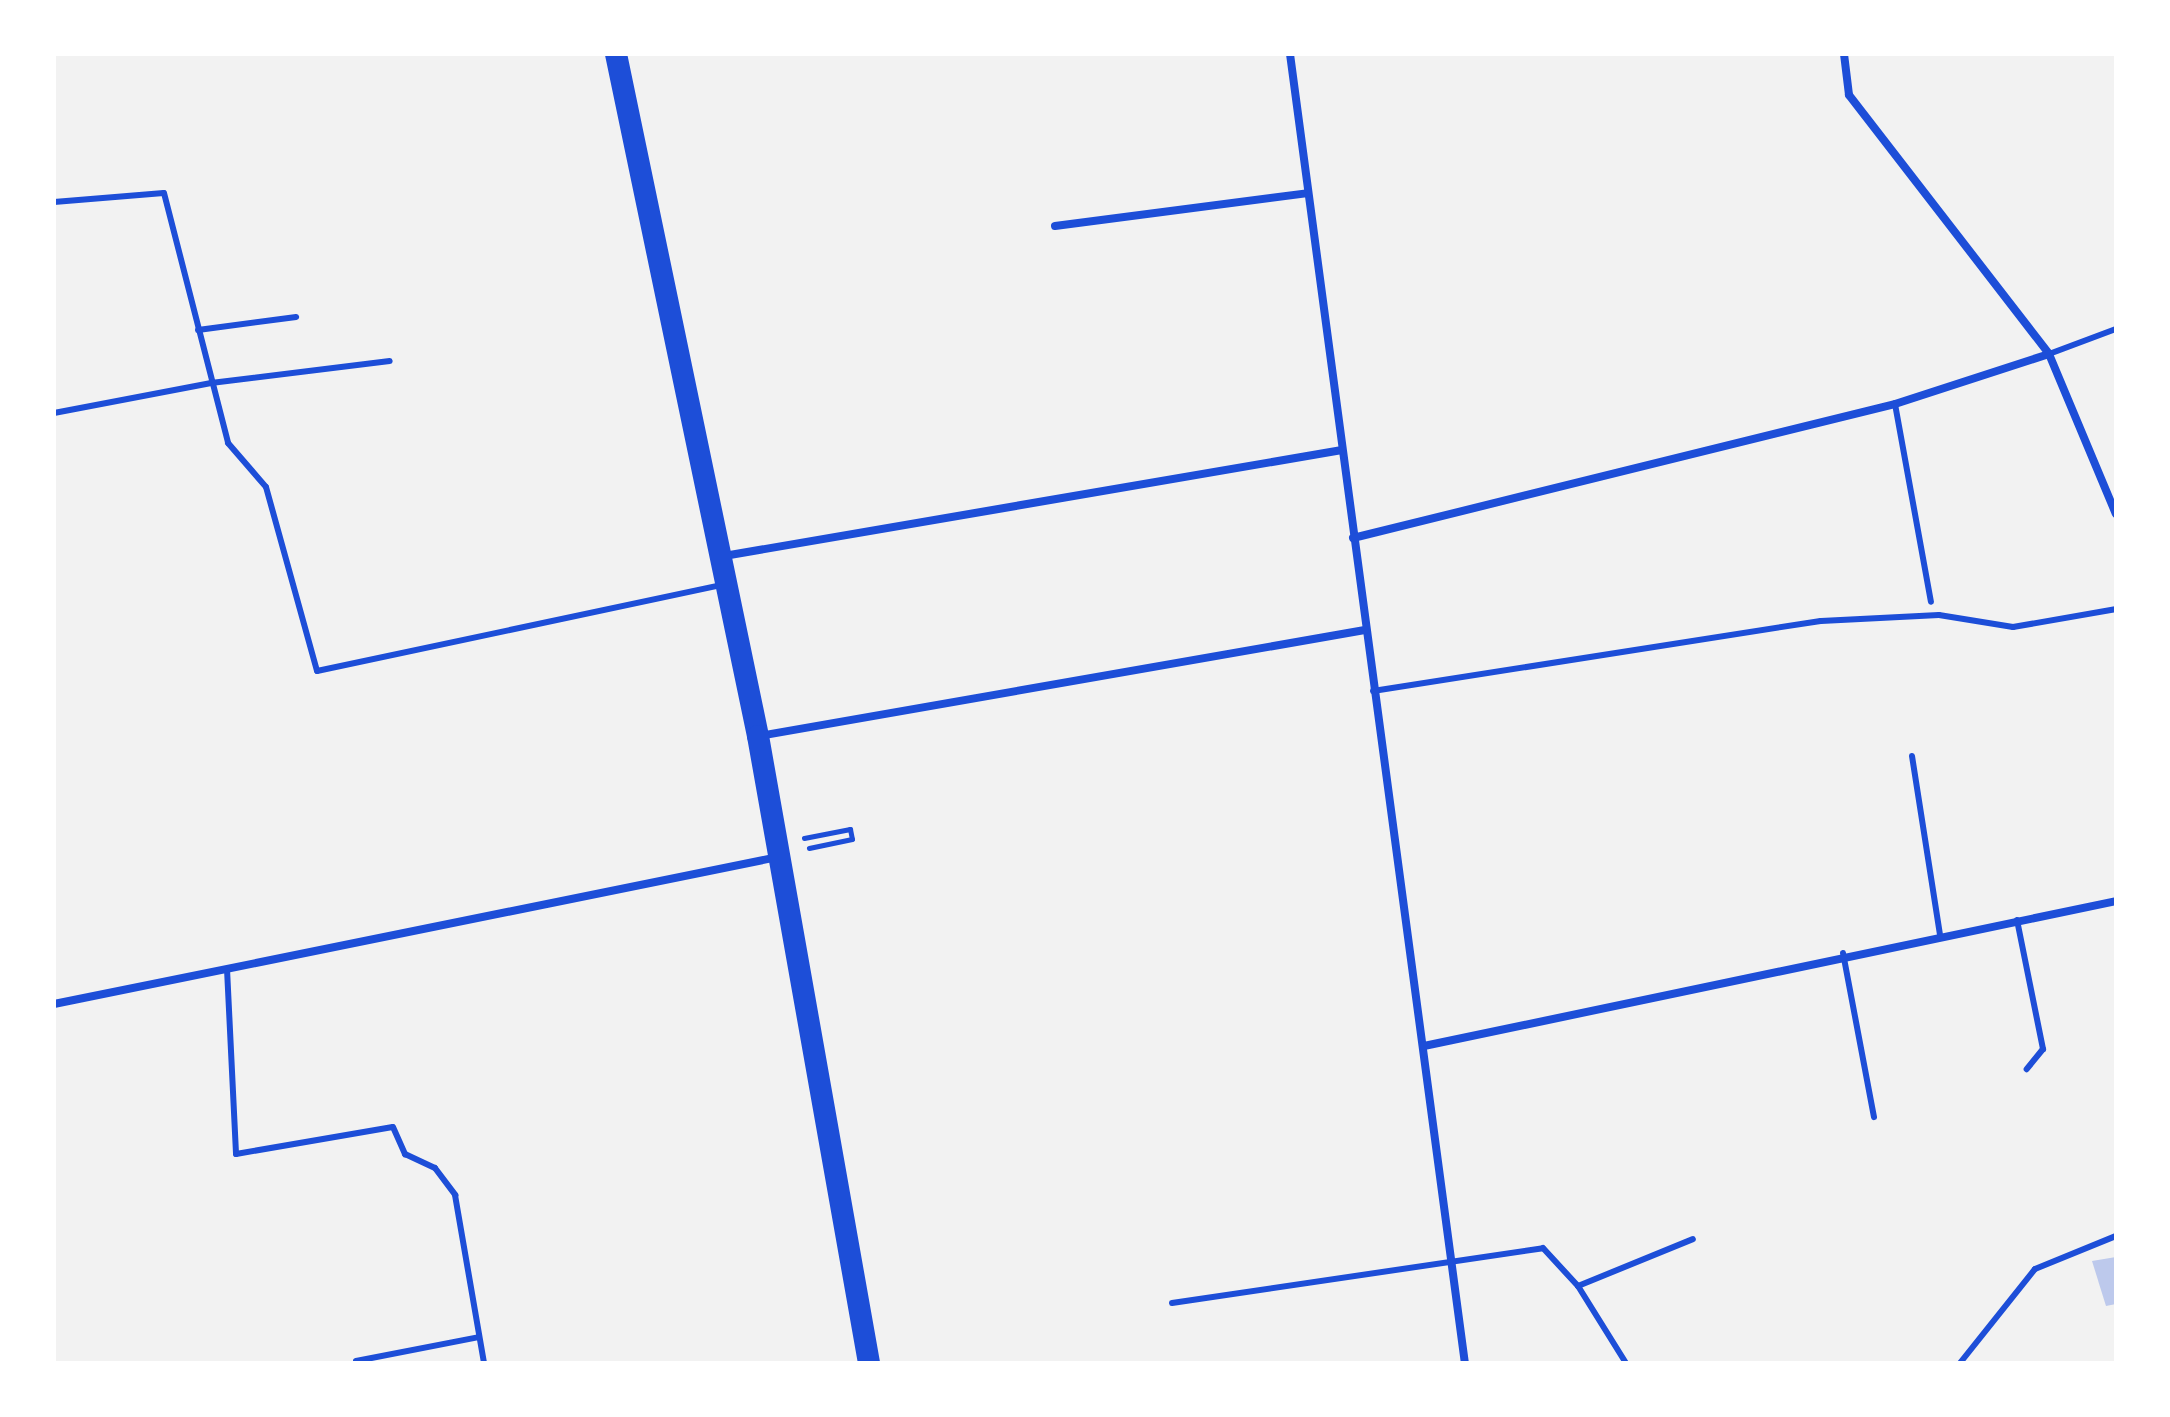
<!DOCTYPE html>
<style>
body{margin:0}
#map{position:relative;width:2170px;height:1417px;overflow:hidden;background:#f2f2f2;font-family:"IBM Plex Sans",sans-serif}
div>[style]{position:absolute}
[style*='--x']{left:calc(var(--x)*1px);top:calc(var(--y)*1px);width:calc(var(--w)*1px);rotate:calc(var(--a)*1deg)}
.building>*{inset:0;background:#bdc9ec}
.path>*{height:5px;margin:-2.5px;padding:0 2.5px;transform-origin:2.5px;border-radius:2.5px;background:#1d4ed8}
.service>*{height:6px;margin:-3px;padding:0 3px;transform-origin:3px;border-radius:3px;background:#1d4ed8}
.minor>*{height:8px;margin:-4px;padding:0 4px;transform-origin:4px;border-radius:4px;background:#1d4ed8}
.trunk>*{height:22px;margin:-11px;padding:0 11px;transform-origin:11px;border-radius:11px;background:#1d4ed8}
span{translate:-50% -50%;white-space:nowrap;text-align:center;line-height:1.15;-webkit-text-stroke:8px #fff;paint-order:stroke}
.frame{position:absolute;inset:0;border:56px solid #fff;pointer-events:none}
</style>
<div id="map">
<div class="building">
<div style="clip-path:polygon(2116px 1257px,2116px 1304px,2106px 1306px,2092px 1261px)"></div>
</div>
<div class="path">
<div style="--x:804;--y:838;--w:47;--a:-11.1"></div>
<div style="--x:850;--y:829;--w:10;--a:79"></div>
<div style="--x:852;--y:839;--w:44;--a:168.2"></div>
</div>
<div class="service">
<div style="--x:54;--y:202;--w:110;--a:-4.7"></div>
<div style="--x:164;--y:193;--w:258;--a:75.6"></div>
<div style="--x:228;--y:443;--w:58;--a:49.2"></div>
<div style="--x:266;--y:487;--w:191;--a:74.5"></div>
<div style="--x:317;--y:671;--w:414;--a:-12"></div>
<div style="--x:198;--y:330;--w:99;--a:-7.6"></div>
<div style="--x:2049;--y:354;--w:72;--a:-20.5"></div>
<div style="--x:1895;--y:404;--w:201;--a:79.7"></div>
<div style="--x:54;--y:413;--w:160;--a:-10.8"></div>
<div style="--x:211;--y:383;--w:180;--a:-7"></div>
<div style="--x:1373;--y:691;--w:453;--a:-8.9"></div>
<div style="--x:1821;--y:621;--w:118;--a:-2.9"></div>
<div style="--x:1939;--y:615;--w:75;--a:9.2"></div>
<div style="--x:2013;--y:627;--w:105;--a:-9.9"></div>
<div style="--x:1912;--y:756;--w:181;--a:81.1"></div>
<div style="--x:2017;--y:920;--w:132;--a:78.6"></div>
<div style="--x:2043;--y:1049;--w:26;--a:129"></div>
<div style="--x:1843;--y:953;--w:167;--a:79.3"></div>
<div style="--x:227;--y:969;--w:185;--a:87.2"></div>
<div style="--x:236;--y:1154;--w:159;--a:-9.8"></div>
<div style="--x:393;--y:1127;--w:30;--a:66"></div>
<div style="--x:405;--y:1154;--w:33;--a:25"></div>
<div style="--x:435;--y:1168;--w:34;--a:53"></div>
<div style="--x:455;--y:1195;--w:170;--a:80.2"></div>
<div style="--x:1578;--y:1286;--w:124;--a:-22.2"></div>
<div style="--x:1172;--y:1303;--w:375;--a:-8.4"></div>
<div style="--x:1543;--y:1248;--w:52;--a:47.4"></div>
<div style="--x:1578;--y:1286;--w:91;--a:58.1"></div>
<div style="--x:356;--y:1361;--w:125;--a:-11"></div>
<div style="--x:1960;--y:1363;--w:120;--a:-51.4"></div>
<div style="--x:2035;--y:1269;--w:87;--a:-22.2"></div>
</div>
<div class="minor">
<div style="--x:1290;--y:54;--w:1321;--a:82.39"></div>
<div style="--x:1844;--y:54;--w:41;--a:83"></div>
<div style="--x:1849;--y:95;--w:327;--a:52.3"></div>
<div style="--x:2049;--y:354;--w:173;--a:67.3"></div>
<div style="--x:1055;--y:226;--w:255;--a:-7.4"></div>
<div style="--x:1353;--y:538;--w:558;--a:-13.89"></div>
<div style="--x:1895;--y:404;--w:162;--a:-18"></div>
<div style="--x:724;--y:556;--w:627;--a:-9.73"></div>
<div style="--x:759;--y:736;--w:615;--a:-9.92"></div>
<div style="--x:54;--y:1004;--w:739;--a:-11.48"></div>
<div style="--x:1424;--y:1046;--w:707;--a:-11.83"></div>
</div>
<div class="trunk">
<div style="--x:616;--y:54;--w:697;--a:78.24"></div>
<div style="--x:758;--y:736;--w:637;--a:79.96"></div>
</div>
<div class="frame"></div>
</div>
